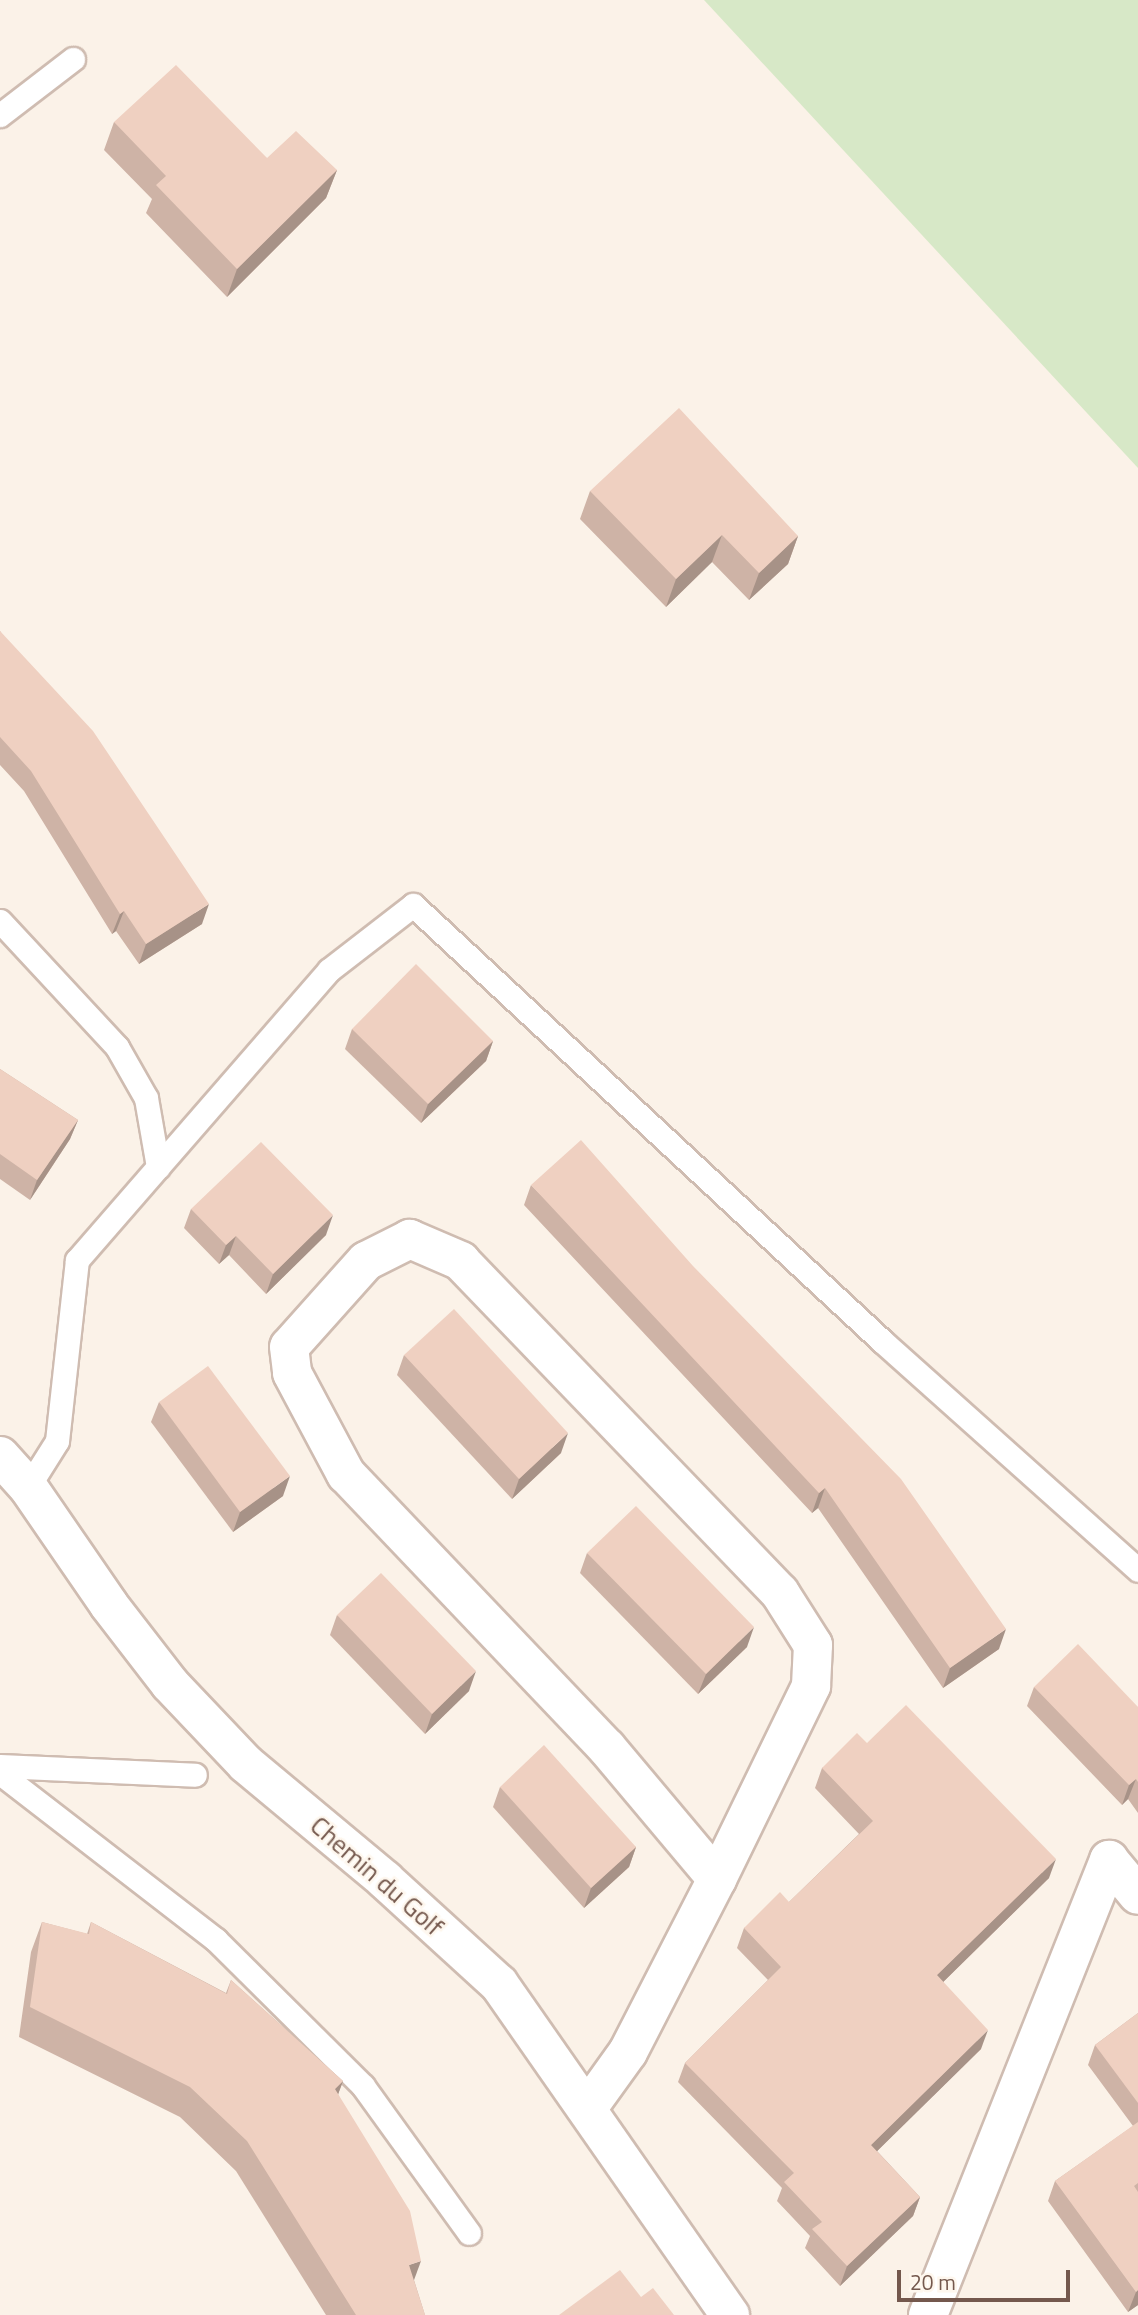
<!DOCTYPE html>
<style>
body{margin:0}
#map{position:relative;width:1138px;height:2315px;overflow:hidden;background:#fbf2e8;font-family:"Titillium Web",sans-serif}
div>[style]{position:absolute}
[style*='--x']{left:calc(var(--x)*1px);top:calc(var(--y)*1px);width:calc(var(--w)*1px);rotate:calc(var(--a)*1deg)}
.green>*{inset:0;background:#d7e8c7}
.roads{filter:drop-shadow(2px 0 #cfbcb1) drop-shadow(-2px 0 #cfbcb1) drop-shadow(0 2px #cfbcb1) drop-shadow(0 -2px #cfbcb1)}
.lane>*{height:23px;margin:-11.5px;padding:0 11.5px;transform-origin:11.5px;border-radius:11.5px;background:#fff}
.street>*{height:38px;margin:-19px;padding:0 19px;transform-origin:19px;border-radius:19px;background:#fff}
.secondary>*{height:38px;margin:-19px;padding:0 19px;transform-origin:19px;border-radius:19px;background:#fff}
.wall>*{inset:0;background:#ceb3a6}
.shaded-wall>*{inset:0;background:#a79287}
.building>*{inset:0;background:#efd0c1}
span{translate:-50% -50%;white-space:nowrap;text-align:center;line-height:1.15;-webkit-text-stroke:5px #fef7ee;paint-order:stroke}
.street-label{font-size:26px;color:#74584d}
.scale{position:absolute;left:897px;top:2270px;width:173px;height:32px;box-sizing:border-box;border:4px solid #74584d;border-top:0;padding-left:9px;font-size:21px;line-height:24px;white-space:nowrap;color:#74584d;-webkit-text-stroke:5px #fef7ee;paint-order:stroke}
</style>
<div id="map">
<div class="green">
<div style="clip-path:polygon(704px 0,1138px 0,1138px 468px)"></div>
</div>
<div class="roads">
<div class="lane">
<div style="--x:0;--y:115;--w:92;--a:-37.5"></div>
<div style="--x:0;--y:921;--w:172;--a:47.1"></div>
<div style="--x:117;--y:1047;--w:59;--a:60.4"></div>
<div style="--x:146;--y:1098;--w:70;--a:80.1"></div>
<div style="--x:28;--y:1487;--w:54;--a:-57.8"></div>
<div style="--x:57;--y:1441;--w:182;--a:-83.7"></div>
<div style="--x:77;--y:1260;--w:384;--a:-49"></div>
<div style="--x:329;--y:970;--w:106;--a:-37.7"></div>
<div style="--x:413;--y:905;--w:640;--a:42.91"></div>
<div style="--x:882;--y:1341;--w:343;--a:41.8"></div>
<div style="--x:0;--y:1766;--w:195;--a:2.6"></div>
<div style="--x:0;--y:1773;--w:273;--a:37.7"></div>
<div style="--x:216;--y:1940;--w:207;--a:44.8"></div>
<div style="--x:363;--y:2086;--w:181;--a:54.2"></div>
</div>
<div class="street">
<div style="--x:587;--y:2109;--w:70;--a:-54.3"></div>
<div style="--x:628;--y:2052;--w:195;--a:-62.8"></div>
<div style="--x:717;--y:1879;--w:215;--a:-64"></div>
<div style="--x:811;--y:1686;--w:41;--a:-87.2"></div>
<div style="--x:813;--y:1645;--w:62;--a:-122.4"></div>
<div style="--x:780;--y:1593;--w:460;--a:-133.9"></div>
<div style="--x:461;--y:1261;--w:56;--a:-156.7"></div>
<div style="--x:410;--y:1239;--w:49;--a:153.4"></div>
<div style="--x:366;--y:1261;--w:115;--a:131.8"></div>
<div style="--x:289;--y:1347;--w:26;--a:83"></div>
<div style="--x:292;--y:1373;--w:115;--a:61.9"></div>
<div style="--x:346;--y:1474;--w:378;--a:46.4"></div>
<div style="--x:607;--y:1748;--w:171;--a:50"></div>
<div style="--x:928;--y:2315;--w:490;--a:-68.3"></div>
<div style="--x:1109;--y:1860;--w:45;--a:50.4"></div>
</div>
<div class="secondary">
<div style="--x:0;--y:1456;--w:42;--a:47.9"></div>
<div style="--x:28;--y:1487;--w:143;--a:55.5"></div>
<div style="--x:109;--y:1605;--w:100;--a:52.3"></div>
<div style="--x:170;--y:1684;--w:110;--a:46.5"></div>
<div style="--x:246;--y:1764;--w:181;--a:39.8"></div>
<div style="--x:385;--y:1880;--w:154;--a:42.4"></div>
<div style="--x:499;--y:1984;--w:404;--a:55.1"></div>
</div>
</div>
<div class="wall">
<div style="clip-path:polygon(114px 122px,267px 158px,337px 170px,326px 198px,227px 297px,146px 213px,152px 199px,104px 150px)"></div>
<div style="clip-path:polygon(590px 491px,798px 536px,788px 564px,749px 600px,712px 562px,666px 607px,580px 519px)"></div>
<div style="clip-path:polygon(0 631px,202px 924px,139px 964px,116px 931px,112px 934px,24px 791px,0 765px)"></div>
<div style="clip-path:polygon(352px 1029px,493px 1041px,486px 1061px,421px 1123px,345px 1049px)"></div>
<div style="clip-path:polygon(0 1069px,78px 1120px,70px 1139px,30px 1200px,0 1179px)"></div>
<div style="clip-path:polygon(531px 1185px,999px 1649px,943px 1688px,818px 1508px,812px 1513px,524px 1205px)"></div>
<div style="clip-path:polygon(191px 1209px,326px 1235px,266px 1294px,229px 1255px,219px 1264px,184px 1228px)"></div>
<div style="clip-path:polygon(404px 1355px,561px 1453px,512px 1499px,397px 1375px)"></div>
<div style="clip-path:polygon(159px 1402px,283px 1496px,233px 1532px,151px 1422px)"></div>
<div style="clip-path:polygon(587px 1553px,747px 1647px,698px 1694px,580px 1573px)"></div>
<div style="clip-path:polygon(337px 1615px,469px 1691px,425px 1734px,330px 1635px)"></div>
<div style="clip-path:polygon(1034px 1687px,1138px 1707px,1138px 1813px,1128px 1799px,1122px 1805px,1027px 1706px)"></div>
<div style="clip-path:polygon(867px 1743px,1049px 1878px,943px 1982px,981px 2049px,877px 2151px,920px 2197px,913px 2216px,840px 2286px,805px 2248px,810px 2236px,777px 2201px,782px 2188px,678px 2082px,685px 2063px,768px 1980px,737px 1948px,744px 1928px,789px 1902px,859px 1834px,815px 1788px,822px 1768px)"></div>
<div style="clip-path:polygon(500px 1787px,636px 1847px,629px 1867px,584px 1908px,493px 1807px)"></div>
<div style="clip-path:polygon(42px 1922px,87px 1934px,91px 1922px,226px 1993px,231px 1980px,343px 2081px,338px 2094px,414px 2280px,425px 2315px,326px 2315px,236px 2171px,180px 2117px,19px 2037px,31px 1952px)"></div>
<div style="clip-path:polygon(1138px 2013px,1138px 2305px,1128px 2312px,1048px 2201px,1055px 2181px,1133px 2126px,1088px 2065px,1095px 2045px)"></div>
</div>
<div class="shaded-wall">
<div style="clip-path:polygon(337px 170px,326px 198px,227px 297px,237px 269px)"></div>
<div style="clip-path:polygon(722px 535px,712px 562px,666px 607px,676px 579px)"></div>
<div style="clip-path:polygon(798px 536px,788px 564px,749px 600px,759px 573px)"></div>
<div style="clip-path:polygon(209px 904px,202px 924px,139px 964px,146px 944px)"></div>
<div style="clip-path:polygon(124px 911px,116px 931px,112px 934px,120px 914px)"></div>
<div style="clip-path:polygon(493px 1041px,486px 1061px,421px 1123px,428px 1104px)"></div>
<div style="clip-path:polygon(78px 1120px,70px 1139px,30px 1200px,37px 1180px)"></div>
<div style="clip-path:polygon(333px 1215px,326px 1235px,266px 1294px,273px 1274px)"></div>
<div style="clip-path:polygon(236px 1236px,229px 1255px,219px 1264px,226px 1245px)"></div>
<div style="clip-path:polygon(568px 1433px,561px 1453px,512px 1499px,519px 1479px)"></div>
<div style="clip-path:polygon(290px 1476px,283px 1496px,233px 1532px,240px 1512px)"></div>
<div style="clip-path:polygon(825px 1488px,818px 1508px,812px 1513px,819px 1493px)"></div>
<div style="clip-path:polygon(754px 1627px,747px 1647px,698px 1694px,706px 1674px)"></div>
<div style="clip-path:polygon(1006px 1629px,999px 1649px,943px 1688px,950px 1668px)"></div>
<div style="clip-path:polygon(476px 1671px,469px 1691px,425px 1734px,432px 1714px)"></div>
<div style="clip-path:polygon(1136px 1779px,1128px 1799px,1122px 1805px,1129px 1785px)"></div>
<div style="clip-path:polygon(636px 1847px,629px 1867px,584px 1908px,591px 1888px)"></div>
<div style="clip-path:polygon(1056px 1859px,1049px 1878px,930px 1995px,937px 1975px)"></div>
<div style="clip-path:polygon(988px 2030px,981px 2049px,864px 2164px,871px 2145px)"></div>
<div style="clip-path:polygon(343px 2081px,332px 2111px,335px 2089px)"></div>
<div style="clip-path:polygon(920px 2197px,913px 2216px,840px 2286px,847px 2266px)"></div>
<div style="clip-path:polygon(421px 2261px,410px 2291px,409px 2265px)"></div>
<div style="clip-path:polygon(1138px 2290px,1138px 2305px,1128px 2312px,1136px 2292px)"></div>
</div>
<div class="building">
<div style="clip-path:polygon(176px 65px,267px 158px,296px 131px,337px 170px,237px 269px,156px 185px,166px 176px,114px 122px)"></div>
<div style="clip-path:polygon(679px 408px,798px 536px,759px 573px,722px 535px,676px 579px,590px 491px)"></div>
<div style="clip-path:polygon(0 631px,93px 731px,209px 904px,146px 944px,124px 911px,120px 914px,31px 771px,0 737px)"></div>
<div style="clip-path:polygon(416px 964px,493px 1041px,428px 1104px,352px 1029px)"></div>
<div style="clip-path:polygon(0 1069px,78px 1120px,37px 1180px,0 1154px)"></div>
<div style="clip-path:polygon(581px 1140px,693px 1266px,901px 1479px,1006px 1629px,950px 1668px,825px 1488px,819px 1493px,531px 1185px)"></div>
<div style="clip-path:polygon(261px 1142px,333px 1215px,273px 1274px,236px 1236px,226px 1245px,191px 1209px)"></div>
<div style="clip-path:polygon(454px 1309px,568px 1433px,519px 1479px,404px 1355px)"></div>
<div style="clip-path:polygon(208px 1366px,290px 1476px,240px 1512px,159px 1402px)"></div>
<div style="clip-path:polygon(636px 1506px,754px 1627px,706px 1674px,587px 1553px)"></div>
<div style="clip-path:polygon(381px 1573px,476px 1671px,432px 1714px,337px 1615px)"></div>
<div style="clip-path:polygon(1078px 1644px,1138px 1707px,1138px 1782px,1136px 1779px,1129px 1785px,1034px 1687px)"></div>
<div style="clip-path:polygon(906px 1705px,1056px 1859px,937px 1975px,988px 2030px,871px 2145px,920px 2197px,847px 2266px,812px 2229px,822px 2222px,784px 2182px,794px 2173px,685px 2063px,781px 1967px,744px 1928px,780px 1892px,789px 1902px,873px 1821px,822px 1768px,857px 1733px,867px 1743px)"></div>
<div style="clip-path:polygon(544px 1745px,636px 1847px,591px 1888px,500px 1787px)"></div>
<div style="clip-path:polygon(42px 1922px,89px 1934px,91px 1922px,227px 1994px,231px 1980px,343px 2081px,335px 2089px,410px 2211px,421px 2261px,409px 2265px,425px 2315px,356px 2315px,247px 2141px,190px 2087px,30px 2007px)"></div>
<div style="clip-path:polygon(1138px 2013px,1138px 2103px,1095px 2045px)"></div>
<div style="clip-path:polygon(1138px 2122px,1138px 2183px,1134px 2186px,1138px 2192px,1138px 2290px,1136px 2292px,1055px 2181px)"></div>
<div style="clip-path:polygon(620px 2270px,641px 2297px,653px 2288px,674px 2315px,559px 2315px)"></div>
</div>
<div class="street-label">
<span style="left:377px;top:1876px;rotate:41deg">Chemin du Golf</span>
</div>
<div class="scale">20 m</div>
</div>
